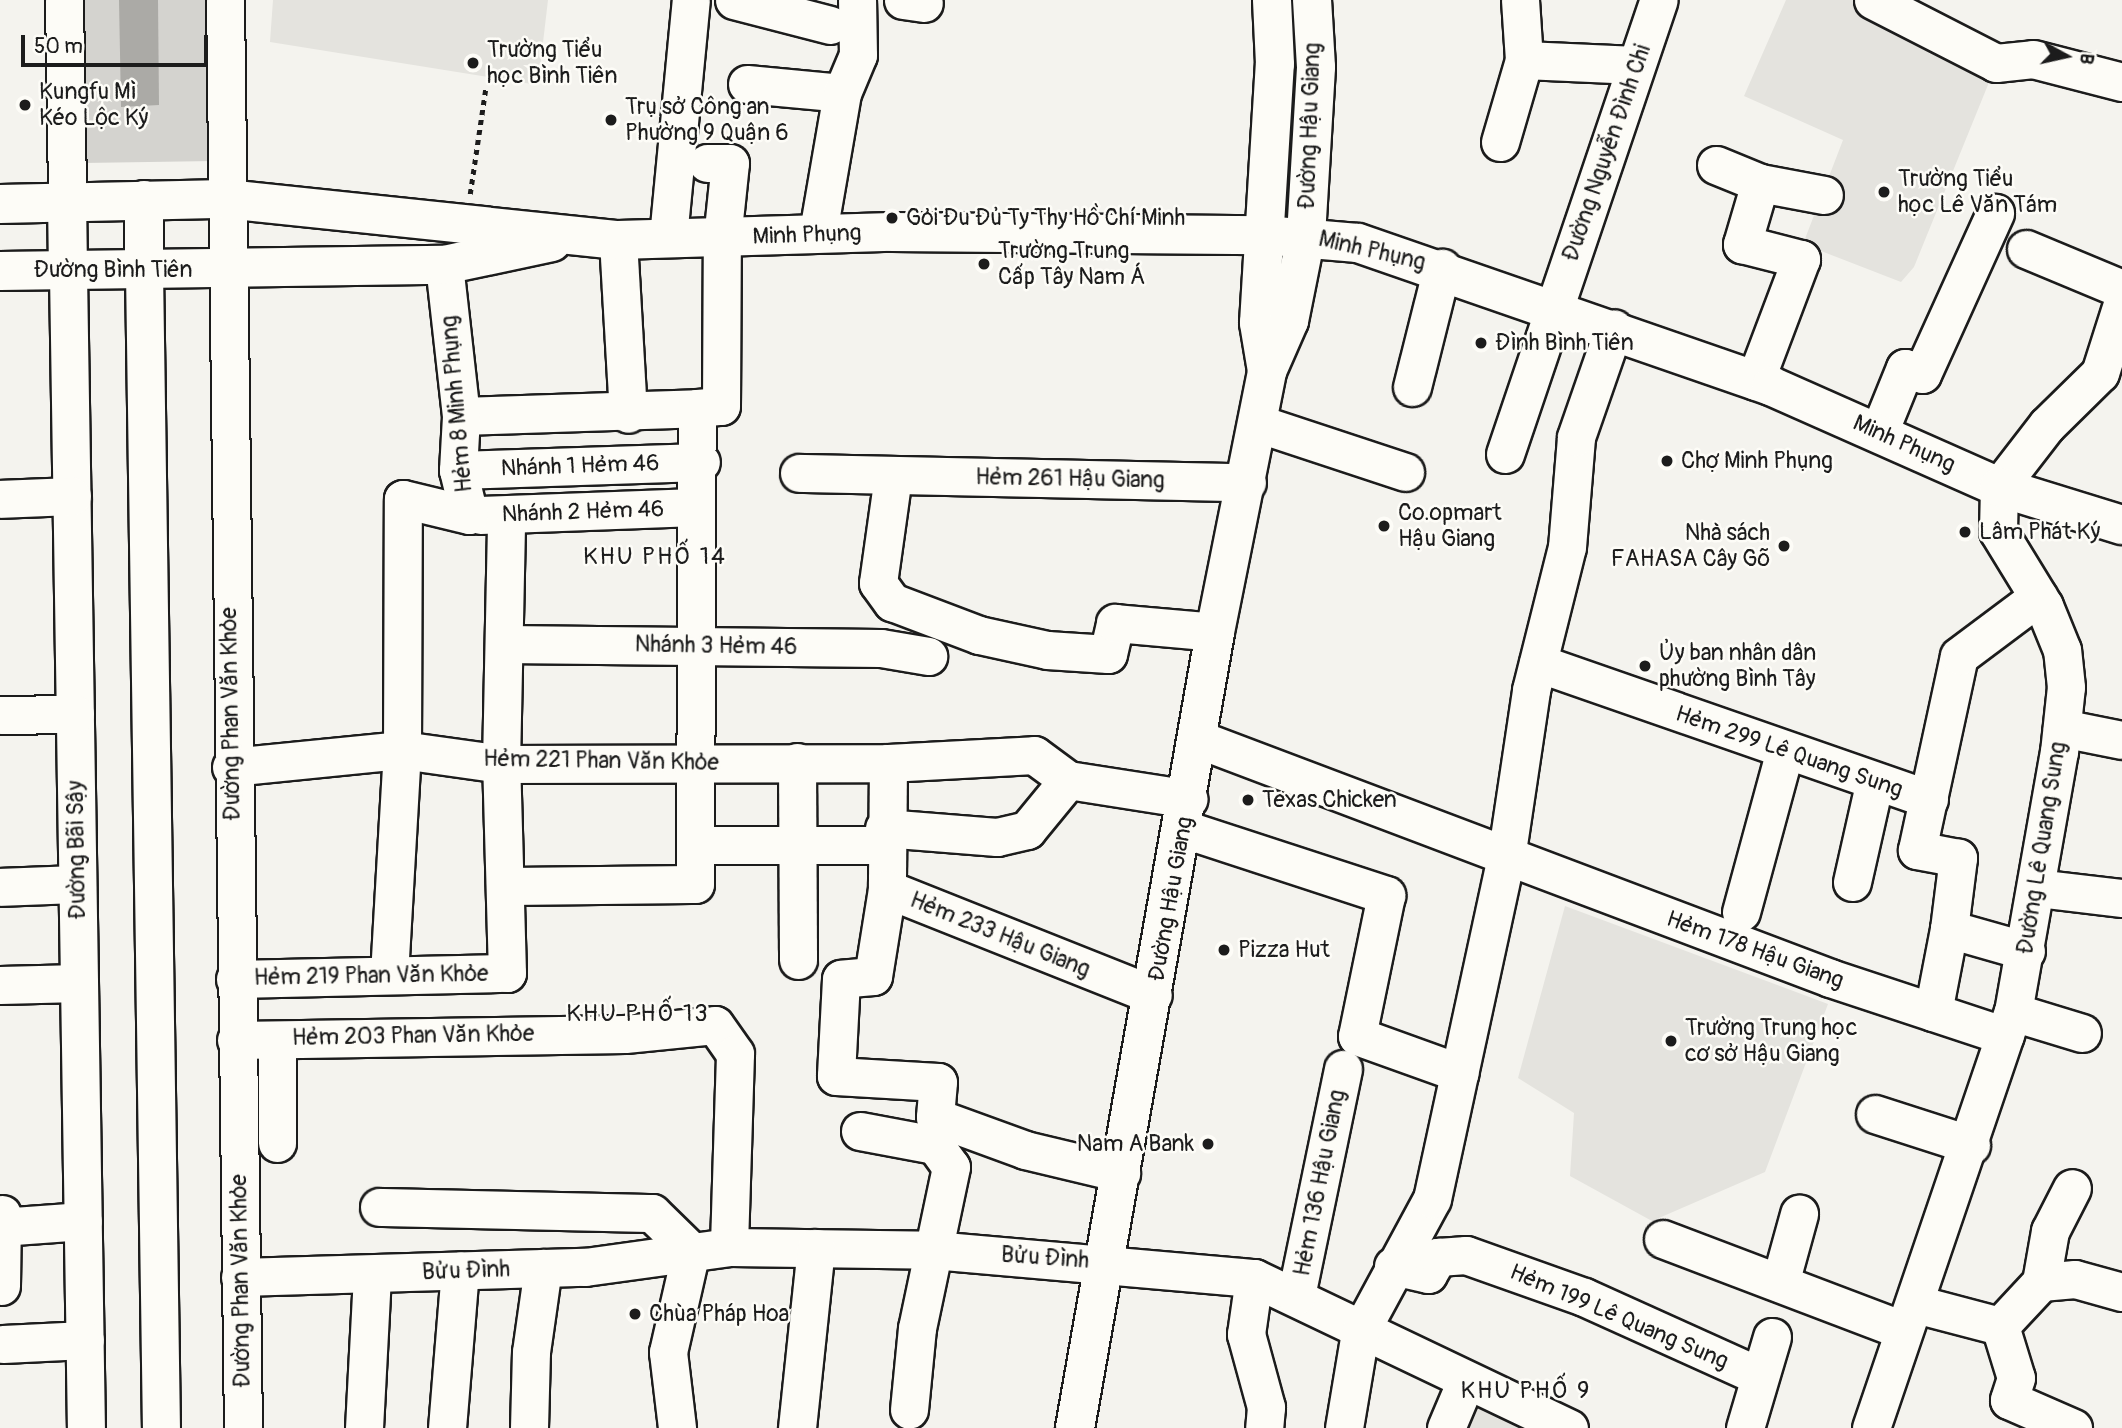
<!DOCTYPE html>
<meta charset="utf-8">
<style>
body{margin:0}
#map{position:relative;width:2122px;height:1428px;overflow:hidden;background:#f4f3ee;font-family:Pangolin,sans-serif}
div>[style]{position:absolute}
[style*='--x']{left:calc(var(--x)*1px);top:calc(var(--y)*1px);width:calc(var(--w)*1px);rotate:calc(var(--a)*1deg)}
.built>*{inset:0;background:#e4e3de}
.green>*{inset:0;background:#d4d3cf}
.water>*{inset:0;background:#abaaa6}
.path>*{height:4.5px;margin-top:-2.25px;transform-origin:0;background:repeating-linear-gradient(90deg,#1c1c1c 0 5px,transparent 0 10px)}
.roads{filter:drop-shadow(2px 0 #1c1c1c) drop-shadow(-2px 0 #1c1c1c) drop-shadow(0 2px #1c1c1c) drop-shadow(0 -2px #1c1c1c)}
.minor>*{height:37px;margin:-18.5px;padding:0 18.5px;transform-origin:18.5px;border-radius:18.5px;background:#fdfcf7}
.major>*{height:38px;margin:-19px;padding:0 19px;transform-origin:19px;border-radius:19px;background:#fdfcf7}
.dots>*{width:19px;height:19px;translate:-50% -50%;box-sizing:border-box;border:4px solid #fdfcf7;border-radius:50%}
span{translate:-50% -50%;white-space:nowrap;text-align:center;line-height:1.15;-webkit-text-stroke:5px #fdfcf7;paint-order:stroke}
.poi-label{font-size:23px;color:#1c1c1c}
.left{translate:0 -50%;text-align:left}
.right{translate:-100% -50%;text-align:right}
.street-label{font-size:23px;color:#1c1c1c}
.neighbourhood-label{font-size:24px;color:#1c1c1c;letter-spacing:2px}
.north{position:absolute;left:2031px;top:21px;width:70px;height:70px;-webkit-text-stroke:5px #fdfcf7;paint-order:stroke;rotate:98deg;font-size:19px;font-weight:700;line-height:28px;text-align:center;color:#1c1c1c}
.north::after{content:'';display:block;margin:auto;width:24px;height:32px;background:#1c1c1c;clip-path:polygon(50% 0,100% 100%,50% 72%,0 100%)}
.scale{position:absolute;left:21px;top:35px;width:187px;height:32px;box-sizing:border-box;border:4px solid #1c1c1c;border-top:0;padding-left:9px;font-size:21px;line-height:24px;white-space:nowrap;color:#1c1c1c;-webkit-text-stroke:5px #fdfcf7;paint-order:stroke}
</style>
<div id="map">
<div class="built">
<div style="clip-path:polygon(273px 0,548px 0,538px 85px,270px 42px)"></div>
<div style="clip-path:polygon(1786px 0,1852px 0,1994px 70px,1914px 267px,1901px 282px,1803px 244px,1843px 140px,1744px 96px)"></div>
<div style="clip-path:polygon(1565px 906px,1828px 1004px,1765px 1172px,1652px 1221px,1570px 1176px,1574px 1113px,1518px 1078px)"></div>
<div style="clip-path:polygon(1476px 1396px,1540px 1428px,1463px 1428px)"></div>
</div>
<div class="green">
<div style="clip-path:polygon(80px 0,212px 0,214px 161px,83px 163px)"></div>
</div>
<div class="water">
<div style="clip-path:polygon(119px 0,158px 0,159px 105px,121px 107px)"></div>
</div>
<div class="path">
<div style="--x:470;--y:194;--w:109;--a:-81.6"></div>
</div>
<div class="roads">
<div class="minor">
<div style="--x:64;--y:0;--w:199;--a:89.1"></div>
<div style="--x:225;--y:0;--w:1428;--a:89.28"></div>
<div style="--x:734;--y:0;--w:99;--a:14.6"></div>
<div style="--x:903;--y:0;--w:21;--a:8"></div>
<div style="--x:1873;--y:0;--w:138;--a:27.1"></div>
<div style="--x:1996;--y:63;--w:37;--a:-6"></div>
<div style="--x:2033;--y:59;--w:92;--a:14.5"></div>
<div style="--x:1524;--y:60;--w:112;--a:2.6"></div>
<div style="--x:747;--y:84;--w:95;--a:5.4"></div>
<div style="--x:1500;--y:142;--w:85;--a:-73.7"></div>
<div style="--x:1524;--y:60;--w:60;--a:-93.8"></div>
<div style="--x:1716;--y:165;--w:48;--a:22.2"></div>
<div style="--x:1760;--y:183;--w:64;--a:106.4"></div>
<div style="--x:1742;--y:244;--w:61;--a:14.3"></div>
<div style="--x:1801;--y:259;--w:130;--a:110.7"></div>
<div style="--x:1760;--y:183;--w:65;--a:10.6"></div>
<div style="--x:818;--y:232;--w:141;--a:-80.2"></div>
<div style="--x:842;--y:93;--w:41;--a:-67.2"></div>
<div style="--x:858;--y:55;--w:55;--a:-91"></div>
<div style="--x:668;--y:237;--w:238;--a:-84.5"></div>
<div style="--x:618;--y:240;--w:174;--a:86.7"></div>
<div style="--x:2026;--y:249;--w:104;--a:22.6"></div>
<div style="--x:144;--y:271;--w:1157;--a:89.16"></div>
<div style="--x:68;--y:273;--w:1155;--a:89.11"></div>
<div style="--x:1412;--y:387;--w:123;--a:-75.9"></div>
<div style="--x:461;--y:416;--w:236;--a:-1.9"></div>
<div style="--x:1257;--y:423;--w:156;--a:18.3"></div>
<div style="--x:1879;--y:432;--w:69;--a:-67.9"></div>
<div style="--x:1905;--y:368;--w:18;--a:19"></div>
<div style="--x:1922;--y:374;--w:177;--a:-65.6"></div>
<div style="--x:1505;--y:454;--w:479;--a:-71.3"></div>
<div style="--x:458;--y:470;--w:243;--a:-1.9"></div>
<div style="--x:799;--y:473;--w:448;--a:1.2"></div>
<div style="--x:893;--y:476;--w:108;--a:98"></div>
<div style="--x:878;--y:583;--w:24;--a:54"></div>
<div style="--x:892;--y:602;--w:93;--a:20.8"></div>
<div style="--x:979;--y:635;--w:70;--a:12.4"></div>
<div style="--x:1047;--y:650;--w:61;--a:3.8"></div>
<div style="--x:1108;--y:654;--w:32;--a:-77"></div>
<div style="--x:1115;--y:623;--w:100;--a:5.1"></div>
<div style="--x:0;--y:499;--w:72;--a:-2.4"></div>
<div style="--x:480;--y:515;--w:216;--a:-2.1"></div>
<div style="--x:504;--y:644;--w:377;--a:0.6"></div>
<div style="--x:881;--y:648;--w:48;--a:9.7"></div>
<div style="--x:1538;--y:663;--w:414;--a:19.2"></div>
<div style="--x:0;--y:715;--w:75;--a:-0.8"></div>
<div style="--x:2062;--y:728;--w:61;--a:11.3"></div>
<div style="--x:1198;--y:739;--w:676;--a:20.71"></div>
<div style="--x:1830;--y:978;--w:184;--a:18.3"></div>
<div style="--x:797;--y:762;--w:198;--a:89.7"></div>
<div style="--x:888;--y:763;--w:126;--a:90.5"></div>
<div style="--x:887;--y:889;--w:286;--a:21.7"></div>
<div style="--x:231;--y:767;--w:172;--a:-5.7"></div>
<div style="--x:402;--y:750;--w:100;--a:8"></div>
<div style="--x:501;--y:764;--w:387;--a:-0.1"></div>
<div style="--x:888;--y:763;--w:146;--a:-3.1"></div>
<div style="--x:1034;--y:755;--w:42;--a:36.3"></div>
<div style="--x:1068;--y:780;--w:122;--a:8.9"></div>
<div style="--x:884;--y:828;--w:113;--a:4.6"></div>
<div style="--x:997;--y:837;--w:31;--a:-13"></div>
<div style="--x:1027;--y:830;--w:65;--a:-50.6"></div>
<div style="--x:1184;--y:829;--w:213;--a:18.1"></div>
<div style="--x:1386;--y:895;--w:144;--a:101.6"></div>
<div style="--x:1357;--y:1036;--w:109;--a:19.8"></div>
<div style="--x:699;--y:845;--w:184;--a:0"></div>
<div style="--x:1852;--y:882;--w:100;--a:-77.3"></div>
<div style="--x:505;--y:886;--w:190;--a:-0.6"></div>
<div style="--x:695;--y:884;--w:476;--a:-89.8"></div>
<div style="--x:697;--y:408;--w:24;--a:-5"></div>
<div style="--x:721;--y:406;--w:167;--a:-89.7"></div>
<div style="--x:722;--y:239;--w:76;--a:-84"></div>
<div style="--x:730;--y:163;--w:23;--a:180"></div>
<div style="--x:0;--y:887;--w:77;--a:-2.2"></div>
<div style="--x:2037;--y:888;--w:86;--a:6.7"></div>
<div style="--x:887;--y:889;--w:88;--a:99.1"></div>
<div style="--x:873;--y:976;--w:32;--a:175"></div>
<div style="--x:841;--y:979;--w:97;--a:93"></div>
<div style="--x:836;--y:1076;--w:102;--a:3.4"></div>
<div style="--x:938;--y:1082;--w:35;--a:95"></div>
<div style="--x:935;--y:1117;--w:96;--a:20.1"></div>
<div style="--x:1025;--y:1150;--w:99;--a:13.5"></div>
<div style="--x:1741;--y:912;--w:164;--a:-74.8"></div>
<div style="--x:1949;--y:929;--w:72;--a:-82.8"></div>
<div style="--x:1958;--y:858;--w:42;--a:-169"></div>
<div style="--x:1917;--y:850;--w:198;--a:-77.8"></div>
<div style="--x:1959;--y:656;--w:99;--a:-36.8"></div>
<div style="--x:389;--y:975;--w:225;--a:-86.7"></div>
<div style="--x:402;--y:750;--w:251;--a:-89.8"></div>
<div style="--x:403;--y:499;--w:68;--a:13.6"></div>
<div style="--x:469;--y:515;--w:46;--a:-103.7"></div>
<div style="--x:458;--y:470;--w:54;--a:-86.8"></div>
<div style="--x:461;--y:416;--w:152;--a:-96.4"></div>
<div style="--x:235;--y:979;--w:272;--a:-1.3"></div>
<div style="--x:507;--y:973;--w:209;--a:-91.6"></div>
<div style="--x:501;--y:764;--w:249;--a:-88.8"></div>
<div style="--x:0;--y:985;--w:79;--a:-1.5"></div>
<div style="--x:1933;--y:1012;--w:85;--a:-79.1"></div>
<div style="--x:1949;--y:929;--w:80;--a:15.9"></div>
<div style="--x:2013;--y:1012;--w:72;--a:16.9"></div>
<div style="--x:236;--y:1040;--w:389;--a:-0.9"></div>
<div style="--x:625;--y:1034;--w:90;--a:-5.7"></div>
<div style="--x:715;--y:1025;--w:35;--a:55"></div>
<div style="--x:735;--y:1054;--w:193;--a:91.8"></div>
<div style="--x:277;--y:1040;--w:103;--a:90"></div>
<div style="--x:1875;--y:1114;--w:101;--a:17.9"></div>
<div style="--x:860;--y:1131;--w:76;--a:10.6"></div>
<div style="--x:935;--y:1145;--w:27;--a:54"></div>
<div style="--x:951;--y:1167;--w:165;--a:101.9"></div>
<div style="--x:917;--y:1328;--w:82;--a:95.6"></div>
<div style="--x:379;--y:1207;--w:273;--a:1.3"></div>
<div style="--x:652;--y:1213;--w:54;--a:44.3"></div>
<div style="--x:691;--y:1251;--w:104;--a:102.8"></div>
<div style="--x:668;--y:1352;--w:77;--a:83.2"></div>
<div style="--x:0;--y:1227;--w:83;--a:-4.1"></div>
<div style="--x:1663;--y:1239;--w:257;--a:20.8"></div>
<div style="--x:1393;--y:1266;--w:36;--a:13"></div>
<div style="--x:1428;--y:1274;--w:20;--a:-60"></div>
<div style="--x:1438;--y:1257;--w:28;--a:-4"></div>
<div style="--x:1466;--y:1255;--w:125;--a:19.6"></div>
<div style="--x:1584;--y:1297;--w:192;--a:24.3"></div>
<div style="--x:240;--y:1277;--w:345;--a:-1.7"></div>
<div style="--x:585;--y:1267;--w:145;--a:-7.9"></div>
<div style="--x:729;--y:1247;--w:204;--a:0.8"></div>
<div style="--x:933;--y:1250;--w:322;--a:5"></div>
<div style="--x:1254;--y:1278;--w:349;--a:25.5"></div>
<div style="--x:1254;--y:1278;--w:57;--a:98.1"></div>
<div style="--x:1246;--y:1334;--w:76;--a:74.7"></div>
<div style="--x:1266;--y:1407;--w:21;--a:95"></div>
<div style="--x:2041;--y:1282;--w:34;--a:-5"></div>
<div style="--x:2075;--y:1279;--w:49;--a:15.5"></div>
<div style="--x:1780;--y:1283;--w:72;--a:-74.6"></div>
<div style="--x:1;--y:1286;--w:72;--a:-89.2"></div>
<div style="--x:1296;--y:1296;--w:232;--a:-78.3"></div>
<div style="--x:1916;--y:1304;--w:87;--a:14.7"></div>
<div style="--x:2000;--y:1326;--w:54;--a:72.9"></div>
<div style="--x:2016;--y:1378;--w:23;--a:108"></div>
<div style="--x:2009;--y:1400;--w:70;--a:23.6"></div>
<div style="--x:2000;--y:1326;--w:60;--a:-47"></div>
<div style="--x:2041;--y:1282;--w:52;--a:-80"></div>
<div style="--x:2050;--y:1231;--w:48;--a:-62.9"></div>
<div style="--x:3;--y:1344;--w:82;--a:-2.8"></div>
<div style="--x:364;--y:1428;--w:154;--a:-87"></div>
<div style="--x:447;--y:1428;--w:158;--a:-85.3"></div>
<div style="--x:529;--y:1428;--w:76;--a:-88.5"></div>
<div style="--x:531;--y:1352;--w:85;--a:-81.9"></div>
<div style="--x:797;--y:1428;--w:181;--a:-84"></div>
<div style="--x:1344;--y:1428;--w:97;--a:-80.5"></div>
<div style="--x:1360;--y:1332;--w:151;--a:-61.6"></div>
<div style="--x:1432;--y:1199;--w:349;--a:-77.8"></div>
<div style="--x:1506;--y:858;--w:170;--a:-81.5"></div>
<div style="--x:1531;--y:690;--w:147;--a:-75.9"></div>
<div style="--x:1567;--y:547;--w:110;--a:-85.3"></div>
<div style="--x:1576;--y:437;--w:115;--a:-70.8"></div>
<div style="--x:1446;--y:1428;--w:49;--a:-67.1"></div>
<div style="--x:1745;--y:1428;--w:95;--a:-73.5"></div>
<div style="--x:1871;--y:1428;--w:440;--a:-71.2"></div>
<div style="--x:2013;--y:1012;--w:264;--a:-80"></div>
<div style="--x:2059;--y:752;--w:65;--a:-83.9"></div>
<div style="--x:2066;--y:687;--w:37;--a:-96"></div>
<div style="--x:2062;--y:650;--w:48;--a:-112.2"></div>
<div style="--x:2044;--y:606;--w:88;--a:-121.5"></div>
<div style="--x:1998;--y:531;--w:44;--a:-88.7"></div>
<div style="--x:1999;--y:487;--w:78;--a:-52.3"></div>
<div style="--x:2047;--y:425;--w:74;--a:-44.5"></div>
<div style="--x:2100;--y:373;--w:72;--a:-72.3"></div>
</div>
<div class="major">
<div style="--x:67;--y:199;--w:74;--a:89.2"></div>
<div style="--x:144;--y:200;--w:71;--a:90"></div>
<div style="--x:0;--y:204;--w:226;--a:-1.3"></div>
<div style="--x:226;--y:199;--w:394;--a:6"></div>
<div style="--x:618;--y:240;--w:274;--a:-1.7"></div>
<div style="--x:892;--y:232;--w:372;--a:0.5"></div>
<div style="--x:1264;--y:235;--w:94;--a:4.9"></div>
<div style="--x:1358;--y:243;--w:437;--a:19.1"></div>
<div style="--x:1771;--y:386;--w:249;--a:23.9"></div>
<div style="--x:1999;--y:487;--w:129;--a:17.2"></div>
<div style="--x:0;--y:271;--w:444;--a:-0.8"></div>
<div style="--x:444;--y:265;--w:110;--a:-12"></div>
<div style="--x:1267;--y:371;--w:49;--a:-99.5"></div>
<div style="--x:1259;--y:323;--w:259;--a:-86.5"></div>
<div style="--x:1275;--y:64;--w:64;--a:-92.7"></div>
<div style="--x:1075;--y:1428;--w:808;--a:-80.02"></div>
<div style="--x:1215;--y:632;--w:266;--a:-78.7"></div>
<div style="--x:1267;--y:371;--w:55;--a:-66.3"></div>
<div style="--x:1289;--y:321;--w:87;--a:-78.7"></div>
<div style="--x:1306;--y:236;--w:169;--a:-86.6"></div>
<div style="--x:1316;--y:67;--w:67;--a:-93.4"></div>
</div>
</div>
<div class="dots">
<div style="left:473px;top:63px;background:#1c1c1c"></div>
<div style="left:25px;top:105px;background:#1c1c1c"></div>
<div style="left:611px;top:120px;background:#1c1c1c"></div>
<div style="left:1884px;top:192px;background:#1c1c1c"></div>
<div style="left:892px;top:218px;background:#1c1c1c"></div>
<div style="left:984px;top:264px;background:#1c1c1c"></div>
<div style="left:1481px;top:343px;background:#1c1c1c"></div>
<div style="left:1667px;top:461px;background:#1c1c1c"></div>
<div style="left:1384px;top:526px;background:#1c1c1c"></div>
<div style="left:1965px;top:532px;background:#1c1c1c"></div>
<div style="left:1784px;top:546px;background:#1c1c1c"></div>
<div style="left:1645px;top:666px;background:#1c1c1c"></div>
<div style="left:1248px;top:800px;background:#1c1c1c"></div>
<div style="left:1224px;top:950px;background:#1c1c1c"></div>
<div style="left:1671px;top:1041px;background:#1c1c1c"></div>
<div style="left:1208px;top:1144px;background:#1c1c1c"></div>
<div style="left:635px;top:1314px;background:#1c1c1c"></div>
</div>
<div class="poi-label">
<span class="left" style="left:487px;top:63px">Trường Tiểu<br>học Bình Tiên</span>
<span class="left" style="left:39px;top:105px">Kungfu Mì<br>Kéo Lộc Ký</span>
<span class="left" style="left:625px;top:120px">Trụ sở Công an<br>Phường 9 Quận 6</span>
<span class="left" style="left:1898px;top:192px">Trường Tiểu<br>học Lê Văn Tám</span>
<span class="left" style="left:906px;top:218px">Gỏi Đu Đủ Ty Thy Hồ Chí Minh</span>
<span class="left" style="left:998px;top:264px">Trường Trung<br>Cấp Tây Nam Á</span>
<span class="left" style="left:1495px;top:343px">Đình Bình Tiên</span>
<span class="left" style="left:1681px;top:461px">Chợ Minh Phụng</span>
<span class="left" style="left:1398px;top:526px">Co.opmart<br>Hậu Giang</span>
<span class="left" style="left:1979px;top:532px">Lâm Phát Ký</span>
<span class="right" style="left:1770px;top:546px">Nhà sách<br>FAHASA Cây Gõ</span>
<span class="left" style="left:1659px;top:666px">Ủy ban nhân dân<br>phường Bình Tây</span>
<span class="left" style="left:1262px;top:800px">Texas Chicken</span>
<span class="left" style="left:1238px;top:950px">Pizza Hut</span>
<span class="left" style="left:1685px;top:1041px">Trường Trung học<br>cơ sở Hậu Giang</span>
<span class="right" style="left:1194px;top:1144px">Nam A Bank</span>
<span class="left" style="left:649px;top:1314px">Chùa Pháp Hoa</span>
</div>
<div class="street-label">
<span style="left:1310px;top:126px;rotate:-88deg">Đường Hậu Giang</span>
<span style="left:1607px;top:153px;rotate:-71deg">Đường Nguyễn Đình Chi</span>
<span style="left:807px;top:235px;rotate:-2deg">Minh Phụng</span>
<span style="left:1372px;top:251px;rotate:13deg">Minh Phụng</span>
<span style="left:113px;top:270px">Đường Bình Tiên</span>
<span style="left:457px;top:404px;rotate:-95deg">Hẻm 8 Minh Phụng</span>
<span style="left:1904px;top:444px;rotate:24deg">Minh Phụng</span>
<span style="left:580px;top:466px;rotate:-2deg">Nhánh 1 Hẻm 46</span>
<span style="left:1070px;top:479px;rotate:1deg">Hẻm 261 Hậu Giang</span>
<span style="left:583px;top:512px;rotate:-2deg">Nhánh 2 Hẻm 46</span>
<span style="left:716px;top:646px;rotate:1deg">Nhánh 3 Hẻm 46</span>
<span style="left:231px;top:714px;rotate:-91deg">Đường Phan Văn Khỏe</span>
<span style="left:1789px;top:752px;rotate:19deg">Hẻm 299 Lê Quang Sung</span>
<span style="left:601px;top:761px;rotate:1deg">Hẻm 221 Phan Văn Khỏe</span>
<span style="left:2042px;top:848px;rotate:-81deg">Đường Lê Quang Sung</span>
<span style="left:77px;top:850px;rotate:-91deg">Đường Bãi Sậy</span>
<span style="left:1171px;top:899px;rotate:-80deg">Đường Hậu Giang</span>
<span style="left:1000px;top:935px;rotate:22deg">Hẻm 233 Hậu Giang</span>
<span style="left:1755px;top:950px;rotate:20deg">Hẻm 178 Hậu Giang</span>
<span style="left:371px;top:976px;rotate:-1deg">Hẻm 219 Phan Văn Khỏe</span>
<span style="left:413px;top:1036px;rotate:-1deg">Hẻm 203 Phan Văn Khỏe</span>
<span style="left:1320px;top:1183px;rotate:-79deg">Hẻm 136 Hậu Giang</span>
<span style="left:1045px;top:1258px;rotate:4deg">Bửu Đình</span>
<span style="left:466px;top:1271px;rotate:-2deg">Bửu Đình</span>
<span style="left:241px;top:1281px;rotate:-91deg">Đường Phan Văn Khỏe</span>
<span style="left:1619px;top:1317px;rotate:23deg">Hẻm 199 Lê Quang Sung</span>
</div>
<div class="neighbourhood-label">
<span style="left:655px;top:557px">KHU PHỐ 14</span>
<span style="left:638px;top:1014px">KHU PHỐ 13</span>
<span style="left:1526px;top:1391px">KHU PHỐ 9</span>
</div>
<div class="north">B</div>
<div class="scale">50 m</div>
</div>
